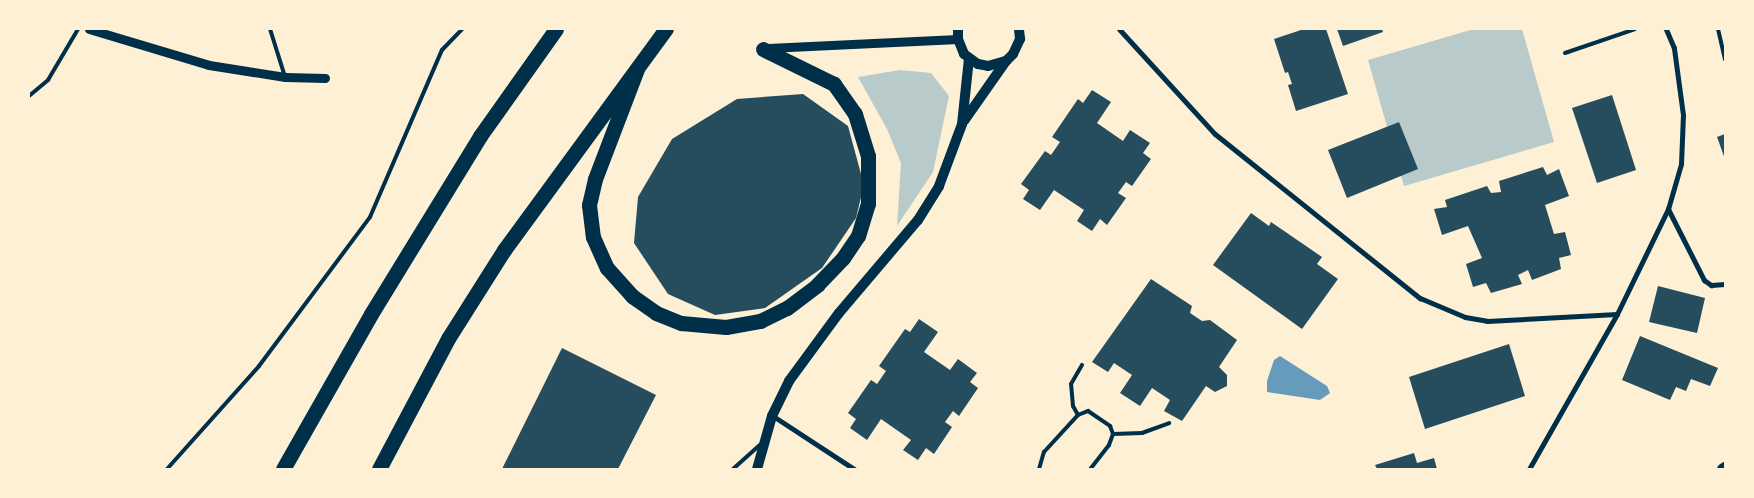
<!DOCTYPE html>
<style>
body{margin:0}
#map{position:relative;width:1754px;height:498px;overflow:hidden;background:#fdf0d5;font-family:"Open Sans",sans-serif}
div>[style]{position:absolute}
[style*='--x']{left:calc(var(--x)*1px);top:calc(var(--y)*1px);width:calc(var(--w)*1px);rotate:calc(var(--a)*1deg)}
.green>*{inset:0;background:#b9caca}
.water>*{inset:0;background:#669bbc}
.building>*{inset:0;background:#264d5e}
.service>*{height:4px;margin:-2px;padding:0 2px;transform-origin:2px;border-radius:2px;background:#003049}
.minor>*{height:5px;margin:-2.5px;padding:0 2.5px;transform-origin:2.5px;border-radius:2.5px;background:#003049}
.tertiary>*{height:9px;margin:-4.5px;padding:0 4.5px;transform-origin:4.5px;border-radius:4.5px;background:#003049}
.secondary>*{height:10px;margin:-5px;padding:0 5px;transform-origin:5px;border-radius:5px;background:#003049}
.motorway>*{height:15px;margin:-7.5px;padding:0 7.5px;transform-origin:7.5px;border-radius:7.5px;background:#003049}
span{translate:-50% -50%;white-space:nowrap;text-align:center;line-height:1.15;-webkit-text-stroke:4.5px #fdf0d5;paint-order:stroke}
.frame{position:absolute;inset:0;border:30px solid #fdf0d5;pointer-events:none}
</style>
<div id="map">
<div class="green">
<div style="clip-path:polygon(1474px 29px,1522px 29px,1554px 142px,1404px 186px,1368px 60px)"></div>
<div style="clip-path:polygon(900px 70px,931px 73px,949px 96px,933px 172px,897px 226px,901px 163px,887px 129px,858px 77px)"></div>
</div>
<div class="water">
<div style="clip-path:polygon(1280px 356px,1327px 386px,1330px 393px,1320px 400px,1267px 392px,1267px 381px,1274px 360px)"></div>
</div>
<div class="building">
<div style="clip-path:polygon(1304px 29px,1326px 29px,1348px 94px,1296px 111px,1288px 85px,1292px 84px,1288px 72px,1285px 73px,1274px 39px)"></div>
<div style="clip-path:polygon(1337px 29px,1382px 29px,1383px 32px,1343px 46px)"></div>
<div style="clip-path:polygon(1092px 90px,1111px 102px,1097px 123px,1123px 141px,1130px 130px,1150px 143px,1143px 153px,1151px 159px,1132px 186px,1126px 182px,1118px 193px,1126px 198px,1107px 225px,1100px 219px,1092px 231px,1077px 221px,1084px 210px,1054px 190px,1040px 210px,1023px 199px,1029px 190px,1021px 184px,1045px 151px,1051px 155px,1060px 142px,1052px 137px,1078px 99px,1083px 103px)"></div>
<div style="clip-path:polygon(803px 94px,848px 126px,864px 185px,856px 218px,822px 268px,765px 308px,715px 315px,668px 294px,634px 243px,638px 197px,672px 139px,737px 99px)"></div>
<div style="clip-path:polygon(1612px 95px,1636px 170px,1597px 183px,1572px 108px)"></div>
<div style="clip-path:polygon(1399px 122px,1418px 169px,1347px 198px,1328px 150px)"></div>
<div style="clip-path:polygon(1725px 134px,1725px 159px,1717px 137px)"></div>
<div style="clip-path:polygon(1543px 167px,1547px 175px,1559px 169px,1569px 196px,1545px 205px,1554px 234px,1565px 232px,1571px 255px,1559px 258px,1561px 269px,1532px 280px,1528px 270px,1518px 275px,1522px 284px,1491px 293px,1486px 283px,1473px 287px,1466px 264px,1482px 258px,1468px 226px,1442px 235px,1434px 209px,1447px 207px,1445px 200px,1487px 186px,1491px 193px,1501px 192px,1499px 181px)"></div>
<div style="clip-path:polygon(1251px 213px,1269px 226px,1271px 222px,1322px 257px,1317px 264px,1338px 279px,1302px 329px,1213px 265px)"></div>
<div style="clip-path:polygon(1151px 279px,1192px 306px,1190px 313px,1202px 321px,1210px 320px,1237px 340px,1219px 367px,1227px 375px,1227px 386px,1215px 392px,1206px 386px,1182px 421px,1164px 411px,1170px 400px,1152px 388px,1140px 406px,1120px 393px,1132px 375px,1114px 363px,1108px 372px,1092px 362px)"></div>
<div style="clip-path:polygon(1658px 286px,1705px 298px,1697px 333px,1649px 322px)"></div>
<div style="clip-path:polygon(919px 319px,938px 332px,924px 352px,950px 370px,958px 359px,977px 373px,970px 382px,978px 388px,959px 416px,953px 411px,945px 422px,952px 427px,934px 454px,926px 448px,918px 460px,903px 450px,911px 440px,881px 419px,867px 440px,850px 428px,856px 419px,848px 413px,871px 380px,877px 384px,886px 371px,879px 366px,905px 329px,910px 332px)"></div>
<div style="clip-path:polygon(1640px 336px,1718px 368px,1710px 386px,1691px 379px,1686px 391px,1676px 387px,1670px 400px,1622px 380px)"></div>
<div style="clip-path:polygon(1509px 344px,1525px 396px,1425px 429px,1409px 377px)"></div>
<div style="clip-path:polygon(562px 348px,656px 395px,618px 469px,502px 469px)"></div>
<div style="clip-path:polygon(1414px 453px,1417px 463px,1434px 458px,1437px 469px,1377px 469px,1375px 465px)"></div>
</div>
<div class="service">
<div style="--x:270;--y:29;--w:50;--a:72.6"></div>
<div style="--x:1718;--y:29;--w:31;--a:77"></div>
<div style="--x:1565;--y:53;--w:74;--a:-18.9"></div>
<div style="--x:29;--y:96;--w:25;--a:-40"></div>
<div style="--x:48;--y:80;--w:59;--a:-59.5"></div>
<div style="--x:1078;--y:415;--w:10;--a:-119"></div>
<div style="--x:1073;--y:406;--w:22;--a:-95"></div>
<div style="--x:1071;--y:384;--w:22;--a:-60"></div>
<div style="--x:1113;--y:434;--w:29;--a:-2"></div>
<div style="--x:1142;--y:433;--w:29;--a:-20"></div>
<div style="--x:167;--y:469;--w:138;--a:-48.2"></div>
<div style="--x:259;--y:366;--w:186;--a:-53.3"></div>
<div style="--x:370;--y:217;--w:182;--a:-66.7"></div>
<div style="--x:442;--y:50;--w:29;--a:-46"></div>
<div style="--x:733;--y:469;--w:36;--a:-42"></div>
<div style="--x:1039;--y:469;--w:18;--a:-74"></div>
<div style="--x:1044;--y:452;--w:50;--a:-47.4"></div>
<div style="--x:1078;--y:415;--w:11;--a:-22"></div>
<div style="--x:1088;--y:411;--w:27;--a:34"></div>
<div style="--x:1110;--y:426;--w:9;--a:69"></div>
<div style="--x:1113;--y:434;--w:12;--a:110"></div>
<div style="--x:1109;--y:445;--w:31;--a:128"></div>
</div>
<div class="minor">
<div style="--x:1119;--y:29;--w:142;--a:47.6"></div>
<div style="--x:1215;--y:134;--w:263;--a:38.7"></div>
<div style="--x:1420;--y:298;--w:49;--a:22.9"></div>
<div style="--x:1465;--y:317;--w:22;--a:10"></div>
<div style="--x:1487;--y:321;--w:130;--a:-3.1"></div>
<div style="--x:1668;--y:209;--w:80;--a:63.1"></div>
<div style="--x:1704;--y:280;--w:9;--a:36"></div>
<div style="--x:1711;--y:285;--w:14;--a:-4"></div>
<div style="--x:773;--y:416;--w:97;--a:33.2"></div>
<div style="--x:1529;--y:469;--w:178;--a:-60.4"></div>
<div style="--x:1617;--y:314;--w:117;--a:-64.1"></div>
<div style="--x:1668;--y:209;--w:47;--a:-73.9"></div>
<div style="--x:1681;--y:164;--w:49;--a:-87.7"></div>
<div style="--x:1683;--y:115;--w:68;--a:-97.7"></div>
<div style="--x:1674;--y:48;--w:21;--a:-113"></div>
</div>
<div class="tertiary">
<div style="--x:89;--y:29;--w:125;--a:16.7"></div>
<div style="--x:209;--y:65;--w:77;--a:9"></div>
<div style="--x:285;--y:77;--w:40;--a:1.4"></div>
<div style="--x:768;--y:48;--w:190;--a:-2.7"></div>
</div>
<div class="secondary">
<div style="--x:958;--y:29;--w:10;--a:90"></div>
<div style="--x:958;--y:39;--w:16;--a:68"></div>
<div style="--x:964;--y:54;--w:17;--a:36"></div>
<div style="--x:978;--y:64;--w:10;--a:11"></div>
<div style="--x:988;--y:66;--w:19;--a:-16"></div>
<div style="--x:1006;--y:61;--w:10;--a:-45"></div>
<div style="--x:1013;--y:54;--w:17;--a:-65"></div>
<div style="--x:1020;--y:39;--w:10;--a:-96"></div>
<div style="--x:964;--y:121;--w:73;--a:-55"></div>
<div style="--x:757;--y:469;--w:55;--a:-74.2"></div>
<div style="--x:772;--y:416;--w:39;--a:-64"></div>
<div style="--x:789;--y:381;--w:84;--a:-53.7"></div>
<div style="--x:839;--y:313;--w:122;--a:-49.7"></div>
<div style="--x:918;--y:220;--w:40;--a:-58"></div>
<div style="--x:939;--y:186;--w:66;--a:-69.6"></div>
<div style="--x:962;--y:124;--w:65;--a:-83.9"></div>
<div style="--x:1722;--y:469;--w:4;--a:-34"></div>
</div>
<div class="motorway">
<div style="--x:637;--y:69;--w:118;--a:110.9"></div>
<div style="--x:595;--y:179;--w:27;--a:103"></div>
<div style="--x:589;--y:205;--w:32;--a:83"></div>
<div style="--x:593;--y:237;--w:34;--a:66"></div>
<div style="--x:607;--y:268;--w:38;--a:48"></div>
<div style="--x:632;--y:296;--w:29;--a:35"></div>
<div style="--x:656;--y:313;--w:27;--a:22"></div>
<div style="--x:681;--y:323;--w:45;--a:5.1"></div>
<div style="--x:726;--y:327;--w:35;--a:-10"></div>
<div style="--x:760;--y:321;--w:30;--a:-26"></div>
<div style="--x:787;--y:308;--w:38;--a:-37"></div>
<div style="--x:817;--y:285;--w:37;--a:-46"></div>
<div style="--x:843;--y:258;--w:27;--a:-56"></div>
<div style="--x:858;--y:236;--w:34;--a:-73"></div>
<div style="--x:868;--y:204;--w:48;--a:-90"></div>
<div style="--x:868;--y:156;--w:44;--a:-107.2"></div>
<div style="--x:855;--y:114;--w:37;--a:-125"></div>
<div style="--x:834;--y:84;--w:79;--a:-153.8"></div>
<div style="--x:283;--y:469;--w:178;--a:-60.4"></div>
<div style="--x:371;--y:314;--w:209;--a:-58.5"></div>
<div style="--x:480;--y:136;--w:131;--a:-54.6"></div>
<div style="--x:379;--y:469;--w:149;--a:-62.1"></div>
<div style="--x:449;--y:337;--w:103;--a:-57.7"></div>
<div style="--x:504;--y:250;--w:274;--a:-53.8"></div>
</div>
<div class="frame"></div>
</div>
